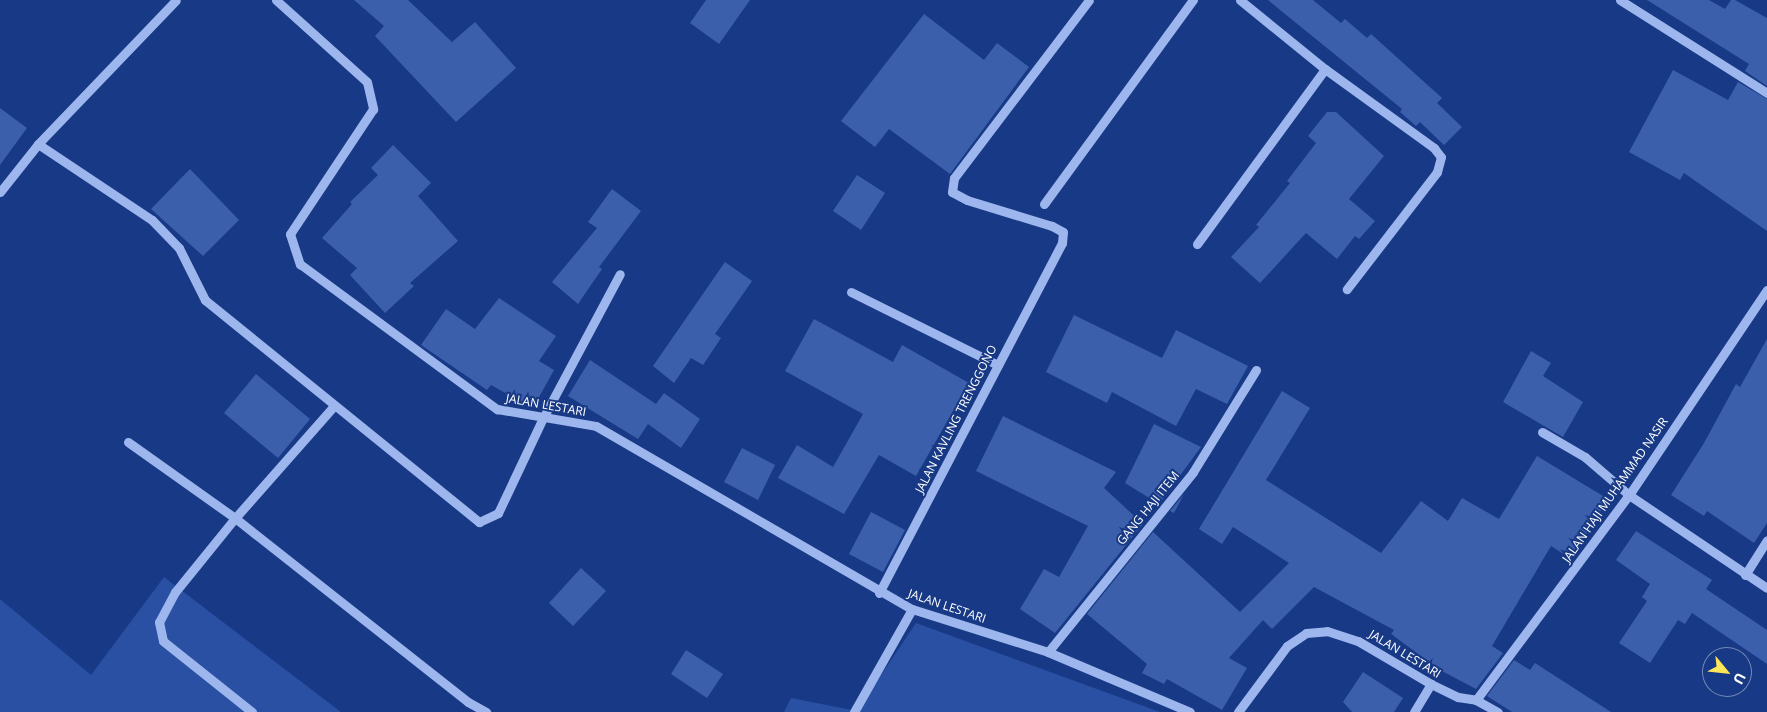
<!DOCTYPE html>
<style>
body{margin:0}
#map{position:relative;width:1767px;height:712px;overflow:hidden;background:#183985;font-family:"Open Sans",sans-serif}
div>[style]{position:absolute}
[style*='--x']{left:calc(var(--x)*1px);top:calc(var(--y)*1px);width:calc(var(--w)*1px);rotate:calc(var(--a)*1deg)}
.green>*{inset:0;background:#2a50a3}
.building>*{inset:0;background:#3c5fac}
.minor>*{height:9px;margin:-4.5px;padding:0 4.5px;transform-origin:4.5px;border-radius:4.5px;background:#9db6ed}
span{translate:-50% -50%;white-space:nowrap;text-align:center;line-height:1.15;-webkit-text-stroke:4px #183985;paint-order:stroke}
.street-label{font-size:12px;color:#fff}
.north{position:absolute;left:1702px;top:647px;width:50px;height:50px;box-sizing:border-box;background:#183985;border:1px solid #7488b6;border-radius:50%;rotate:118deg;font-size:14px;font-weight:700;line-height:20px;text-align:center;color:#fff}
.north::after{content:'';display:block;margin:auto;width:18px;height:22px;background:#ffe558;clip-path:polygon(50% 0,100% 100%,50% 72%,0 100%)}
</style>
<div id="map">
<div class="green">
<div style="clip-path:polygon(164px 577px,341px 712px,0 712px,0 599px,91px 675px)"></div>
<div style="clip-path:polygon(916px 623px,1160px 712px,784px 712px,791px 698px,857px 711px)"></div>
</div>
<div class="building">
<div style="clip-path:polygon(354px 0,408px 0,452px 42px,475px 22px,516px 68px,456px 122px,375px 36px,384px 26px)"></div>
<div style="clip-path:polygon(706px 0,750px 0,719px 44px,690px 23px)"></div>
<div style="clip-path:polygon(1268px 0,1313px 0,1341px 23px,1345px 19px,1367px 38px,1371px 34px,1442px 98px,1437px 103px,1462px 127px,1444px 145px,1420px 122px,1416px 126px,1400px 112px,1402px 109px)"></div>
<div style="clip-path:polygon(1647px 0,1709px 0,1725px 9px,1731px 0,1735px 0,1767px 18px,1767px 86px,1745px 71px,1749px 64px)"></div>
<div style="clip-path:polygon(924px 14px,984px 60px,997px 43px,1029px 67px,950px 174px,889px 129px,875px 147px,841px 121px)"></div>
<div style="clip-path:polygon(1673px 70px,1728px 100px,1738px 82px,1767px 99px,1767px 231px,1684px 173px,1680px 180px,1629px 152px)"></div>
<div style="clip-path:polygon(0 108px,27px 128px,0 165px)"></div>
<div style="clip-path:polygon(1327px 112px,1336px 112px,1384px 156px,1349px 199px,1375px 221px,1359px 239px,1355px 236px,1337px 259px,1306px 233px,1260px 283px,1231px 257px,1259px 227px,1256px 225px,1290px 183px,1287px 181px,1316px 143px,1308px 136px)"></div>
<div style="clip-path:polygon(393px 145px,431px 183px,418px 196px,458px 241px,410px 283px,414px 286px,385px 313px,350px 275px,357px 268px,322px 238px,352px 204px,350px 202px,378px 175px,371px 168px)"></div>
<div style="clip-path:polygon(190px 169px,239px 220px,203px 256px,151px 209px)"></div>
<div style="clip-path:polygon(857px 175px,885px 193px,861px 230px,833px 211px)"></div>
<div style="clip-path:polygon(612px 189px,641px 211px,599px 267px,602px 269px,578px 304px,552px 282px,597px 228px,588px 222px)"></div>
<div style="clip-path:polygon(725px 262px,752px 281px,715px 334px,721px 338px,703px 365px,691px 358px,674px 383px,653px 366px)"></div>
<div style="clip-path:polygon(499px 298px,556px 336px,539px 361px,554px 370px,533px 408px,491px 385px,487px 390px,421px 345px,446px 309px,475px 329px)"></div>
<div style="clip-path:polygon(1074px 315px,1162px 358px,1176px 330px,1248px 366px,1227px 404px,1196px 389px,1176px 426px,1112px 392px,1107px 403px,1046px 372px)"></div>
<div style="clip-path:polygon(814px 319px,893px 362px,902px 345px,969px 383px,916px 476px,879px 455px,844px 514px,778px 478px,797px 445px,833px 467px,863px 414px,785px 371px)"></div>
<div style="clip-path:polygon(1767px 339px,1767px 523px,1754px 543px,1707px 511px,1704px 516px,1671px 495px,1704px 443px,1736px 384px,1740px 387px)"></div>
<div style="clip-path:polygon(1531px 351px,1551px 363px,1543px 376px,1583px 402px,1563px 437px,1503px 402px)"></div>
<div style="clip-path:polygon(590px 360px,656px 404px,664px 393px,700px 419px,681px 448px,648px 424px,638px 439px,568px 396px)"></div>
<div style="clip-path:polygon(256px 374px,310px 419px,278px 458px,224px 413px)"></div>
<div style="clip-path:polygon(1282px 391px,1310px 408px,1266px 480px,1381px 553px,1421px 501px,1448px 521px,1462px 498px,1499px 519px,1537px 456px,1608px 499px,1574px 555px,1565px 555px,1551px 546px,1492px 646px,1503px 653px,1476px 689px,1440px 670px,1391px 634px,1394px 630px,1314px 587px,1272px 629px,1263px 620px,1229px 658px,1247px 668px,1222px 710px,1167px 679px,1164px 684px,1142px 673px,1147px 664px,1087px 614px,1153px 532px,1240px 612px,1289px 563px,1233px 527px,1222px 544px,1199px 529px)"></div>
<div style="clip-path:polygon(1003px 416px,1116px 472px,1104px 488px,1143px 524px,1055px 633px,1020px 609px,1044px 569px,1059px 577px,1088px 526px,976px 471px)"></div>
<div style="clip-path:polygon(1154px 424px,1201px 447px,1159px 504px,1125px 483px)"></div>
<div style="clip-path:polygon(742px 448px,775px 465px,758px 500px,724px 482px)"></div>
<div style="clip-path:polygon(1184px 494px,1174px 513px,1170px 511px)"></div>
<div style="clip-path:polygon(871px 512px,905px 530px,883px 572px,849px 554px)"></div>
<div style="clip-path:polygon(1636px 531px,1712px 580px,1706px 589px,1767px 630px,1767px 664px,1692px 613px,1685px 624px,1678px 620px,1650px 663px,1619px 643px,1647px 601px,1642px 597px,1650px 584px,1616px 560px)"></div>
<div style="clip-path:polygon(581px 568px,606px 591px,573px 626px,549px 603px)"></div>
<div style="clip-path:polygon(686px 650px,723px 674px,707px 698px,671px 674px)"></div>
<div style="clip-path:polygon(1514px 660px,1530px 670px,1535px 663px,1611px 712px,1512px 712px,1487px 696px)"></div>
<div style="clip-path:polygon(1363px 672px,1403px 698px,1394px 712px,1352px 712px,1343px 702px)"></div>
</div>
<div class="minor">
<div style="--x:276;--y:0;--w:122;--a:42"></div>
<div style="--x:367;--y:82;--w:28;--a:77"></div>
<div style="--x:373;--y:109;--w:150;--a:123.6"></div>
<div style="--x:290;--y:234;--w:32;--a:72"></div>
<div style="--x:300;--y:264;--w:245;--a:36.4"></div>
<div style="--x:497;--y:409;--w:100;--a:9.7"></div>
<div style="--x:596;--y:426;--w:365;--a:30.1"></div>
<div style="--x:912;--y:609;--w:143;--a:17.5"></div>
<div style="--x:1048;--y:652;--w:154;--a:22.9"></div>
<div style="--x:1240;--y:0;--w:109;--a:39.1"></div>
<div style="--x:1325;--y:69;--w:135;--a:35.9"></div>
<div style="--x:1434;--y:148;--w:11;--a:52"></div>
<div style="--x:1441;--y:157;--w:16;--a:105"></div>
<div style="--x:1437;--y:172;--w:148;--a:127.6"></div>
<div style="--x:1620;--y:0;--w:174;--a:32.3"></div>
<div style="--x:38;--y:144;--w:137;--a:33.7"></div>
<div style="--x:152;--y:220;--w:39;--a:46"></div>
<div style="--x:179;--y:248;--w:58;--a:63.4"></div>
<div style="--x:205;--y:300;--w:353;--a:39"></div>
<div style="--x:479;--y:522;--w:21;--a:-25"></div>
<div style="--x:498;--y:513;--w:105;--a:-64.7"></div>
<div style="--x:543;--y:418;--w:163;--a:-61.9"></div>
<div style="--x:0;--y:192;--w:61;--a:-51.6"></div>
<div style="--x:38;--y:144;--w:199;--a:-46.2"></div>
<div style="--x:1044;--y:204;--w:253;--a:-53.9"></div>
<div style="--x:1197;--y:244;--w:217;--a:-53.8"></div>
<div style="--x:851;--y:292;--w:164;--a:26.4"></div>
<div style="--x:333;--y:407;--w:148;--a:131.4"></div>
<div style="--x:235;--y:518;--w:297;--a:38.3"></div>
<div style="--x:468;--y:702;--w:21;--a:29"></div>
<div style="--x:1542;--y:432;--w:50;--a:30.2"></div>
<div style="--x:1585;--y:457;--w:58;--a:40.8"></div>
<div style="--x:1629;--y:495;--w:166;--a:34"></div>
<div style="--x:128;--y:442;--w:131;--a:35.4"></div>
<div style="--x:235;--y:518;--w:95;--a:129"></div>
<div style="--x:175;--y:592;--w:34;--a:118"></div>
<div style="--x:159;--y:622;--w:19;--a:78"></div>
<div style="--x:163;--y:641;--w:114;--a:38.6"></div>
<div style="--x:1745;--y:575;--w:41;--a:-57.8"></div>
<div style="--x:879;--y:593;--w:395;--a:-62.4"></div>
<div style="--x:1062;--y:243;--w:11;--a:-85"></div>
<div style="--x:1063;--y:232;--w:13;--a:-151"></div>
<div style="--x:1052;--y:226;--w:89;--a:-163"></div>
<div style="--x:967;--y:200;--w:17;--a:-152"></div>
<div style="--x:952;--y:192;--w:14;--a:-82"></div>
<div style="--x:954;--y:178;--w:223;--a:-52.8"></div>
<div style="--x:1048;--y:652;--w:231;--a:-51.1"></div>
<div style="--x:1193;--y:472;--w:120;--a:-58.3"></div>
<div style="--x:1476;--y:700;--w:256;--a:-53.3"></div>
<div style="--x:1629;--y:495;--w:247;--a:-56.1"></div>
<div style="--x:854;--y:712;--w:118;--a:-60.6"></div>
<div style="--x:1238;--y:712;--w:82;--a:-53.4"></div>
<div style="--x:1287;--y:646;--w:23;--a:-34"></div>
<div style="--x:1306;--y:633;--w:21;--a:-5"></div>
<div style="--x:1327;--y:631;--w:33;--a:18"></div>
<div style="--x:1358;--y:641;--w:85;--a:30.5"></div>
<div style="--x:1431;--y:684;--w:30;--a:26"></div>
<div style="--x:1458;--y:697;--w:18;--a:9"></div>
<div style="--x:1476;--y:700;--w:25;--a:29"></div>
<div style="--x:1414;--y:712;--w:33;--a:-59"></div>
</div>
<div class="street-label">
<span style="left:546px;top:405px;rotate:10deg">JALAN LESTARI</span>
<span style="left:956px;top:419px;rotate:-63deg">JALAN KAVLING TRENGGONO</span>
<span style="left:1615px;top:490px;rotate:-55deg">JALAN HAJI MUHAMMAD NASIR</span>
<span style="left:1148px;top:508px;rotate:-51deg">GANG HAJI ITEM</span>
<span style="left:947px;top:606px;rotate:19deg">JALAN LESTARI</span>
<span style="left:1405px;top:654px;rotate:31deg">JALAN LESTARI</span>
</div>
<div class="north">U</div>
</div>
